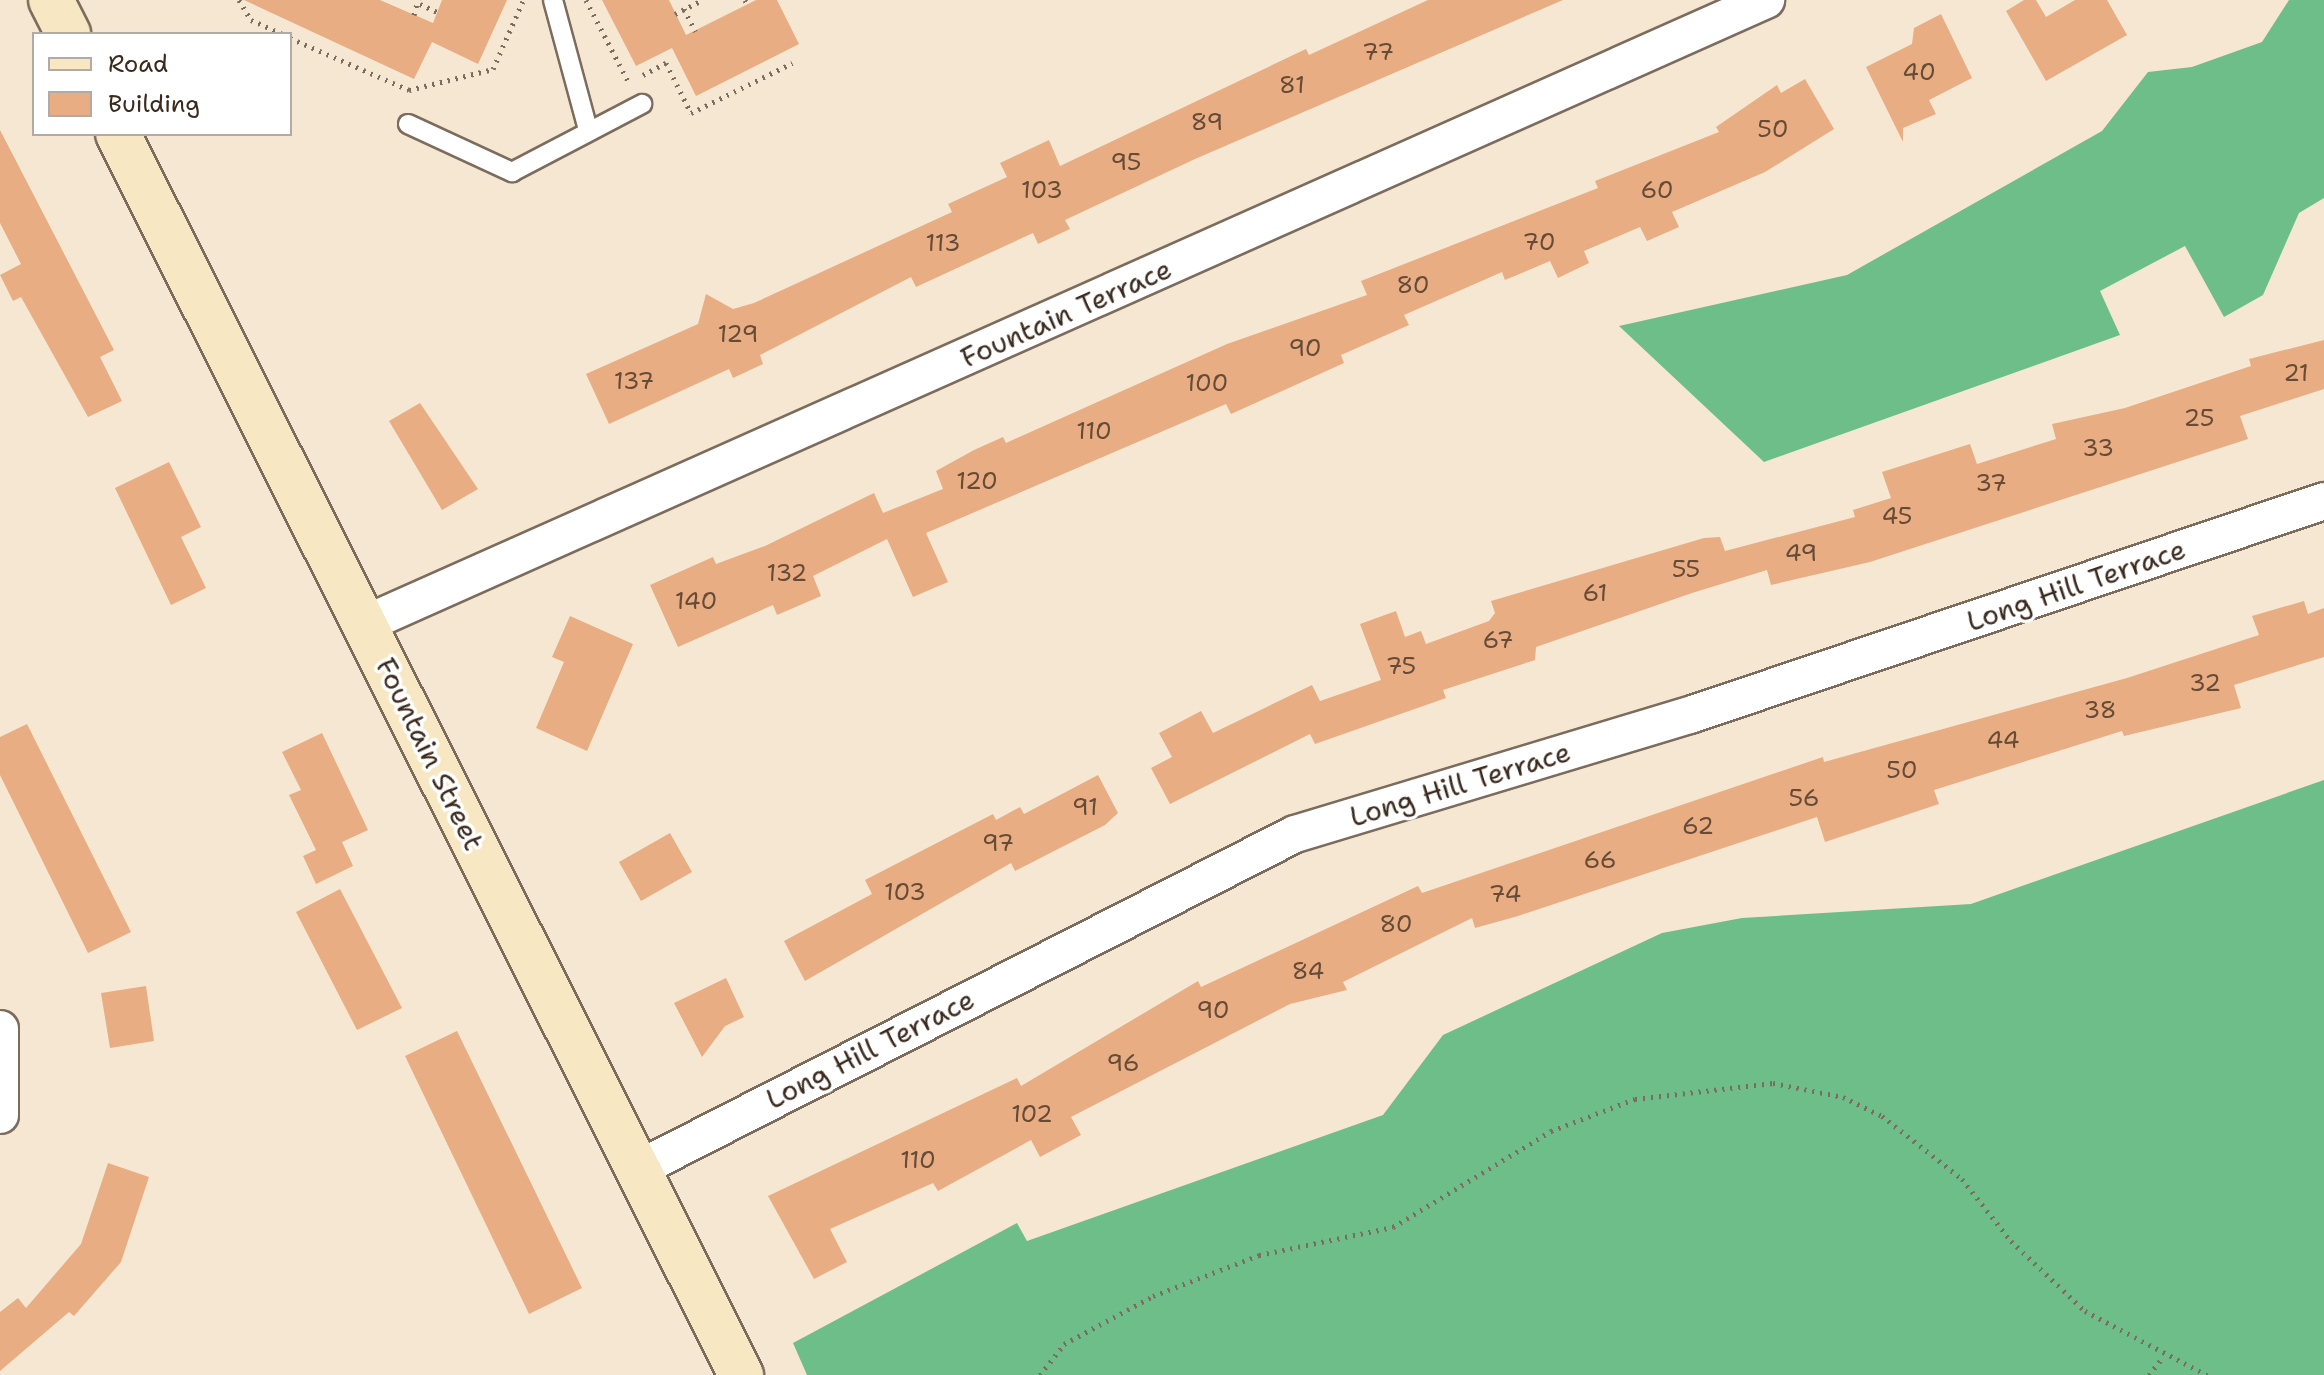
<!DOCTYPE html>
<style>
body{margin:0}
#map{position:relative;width:2324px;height:1375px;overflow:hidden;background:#f6e7d3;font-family:"Shantell Sans",sans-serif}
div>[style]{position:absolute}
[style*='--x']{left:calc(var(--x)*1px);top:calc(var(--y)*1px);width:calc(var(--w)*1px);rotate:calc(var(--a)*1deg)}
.forest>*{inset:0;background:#6ebe8a}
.building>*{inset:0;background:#e8ad83}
.path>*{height:5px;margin-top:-2.5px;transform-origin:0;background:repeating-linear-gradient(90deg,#7c6c5d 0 2px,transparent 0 8px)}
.roads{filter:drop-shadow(2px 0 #7c6c5d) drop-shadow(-2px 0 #7c6c5d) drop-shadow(0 2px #7c6c5d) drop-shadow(0 -2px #7c6c5d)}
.service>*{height:18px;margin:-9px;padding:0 9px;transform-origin:9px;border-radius:9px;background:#fff}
.minor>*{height:36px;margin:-18px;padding:0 18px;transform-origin:18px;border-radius:18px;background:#fff}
.secondary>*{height:44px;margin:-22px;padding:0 22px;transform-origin:22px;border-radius:22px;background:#f7e8c3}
span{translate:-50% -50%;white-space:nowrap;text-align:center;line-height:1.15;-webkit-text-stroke:7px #fff;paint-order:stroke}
.number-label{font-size:24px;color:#664b37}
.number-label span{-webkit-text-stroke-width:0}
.street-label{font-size:28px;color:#3b2a1e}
.legend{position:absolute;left:32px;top:32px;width:260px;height:104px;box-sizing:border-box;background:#fff;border:2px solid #b1aaa5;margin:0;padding:10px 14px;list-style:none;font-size:24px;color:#3b2a1e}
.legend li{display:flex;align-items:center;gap:16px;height:40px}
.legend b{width:40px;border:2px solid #b1aaa5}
</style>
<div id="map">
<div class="forest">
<div style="clip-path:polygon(2289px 0,2324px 0,2324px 198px,2299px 213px,2263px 295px,2224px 317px,2185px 246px,2100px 291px,2120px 335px,1764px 462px,1619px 326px,1847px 275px,2102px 131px,2148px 72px,2192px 67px,2262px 42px)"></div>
<div style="clip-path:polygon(2324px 780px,2324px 1375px,807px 1375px,793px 1343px,1017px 1223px,1027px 1241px,1383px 1115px,1443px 1035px,1662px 933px,1742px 918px,1971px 904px)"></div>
</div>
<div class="building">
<div style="clip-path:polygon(244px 0,380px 0,433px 23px,442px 0,507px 0,478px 64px,432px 42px,414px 79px)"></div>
<div style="clip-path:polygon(602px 0,669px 0,686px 35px,756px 0,777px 0,799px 44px,696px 96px,672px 48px,636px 66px)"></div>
<div style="clip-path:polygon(1428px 0,1563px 0,1195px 159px,1065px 220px,1070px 229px,1038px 244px,1033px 233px,916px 287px,911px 277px,760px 355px,763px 364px,733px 378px,729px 369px,609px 424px,586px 374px,698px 324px,706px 294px,733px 309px,754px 303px,952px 212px,948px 204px,1007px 177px,1000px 163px,1049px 140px,1060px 166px,1306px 49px,1309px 55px)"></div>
<div style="clip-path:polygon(2024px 0,2036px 0,2046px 17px,2075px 0,2107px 0,2127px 35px,2046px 81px,2006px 11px)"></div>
<div style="clip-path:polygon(1941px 14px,1972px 78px,1929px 100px,1936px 114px,1903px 128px,1903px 142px,1866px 67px,1912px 44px,1914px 28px)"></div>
<div style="clip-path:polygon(1805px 79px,1834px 129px,1765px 172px,1672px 212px,1679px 227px,1647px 241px,1640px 227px,1584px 251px,1589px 263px,1558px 278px,1550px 261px,1505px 280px,1502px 272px,1404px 315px,1409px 325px,1341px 355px,1344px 363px,1231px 414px,1226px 404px,926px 533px,948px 582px,913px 597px,887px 539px,813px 576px,821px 596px,777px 615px,773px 605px,678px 647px,650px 585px,713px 557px,716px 564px,765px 546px,874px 493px,883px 513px,943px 489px,936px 471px,974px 450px,1003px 437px,1006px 443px,1227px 344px,1367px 295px,1361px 281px,1598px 188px,1595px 181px,1719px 132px,1716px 127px,1777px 85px,1781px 93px)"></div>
<div style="clip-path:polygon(0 130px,114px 350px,100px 357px,122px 401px,88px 417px,21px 297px,13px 301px,0 275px,21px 264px,0 223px)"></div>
<div style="clip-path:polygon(2324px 340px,2324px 389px,2240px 416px,2248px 439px,1870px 562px,1771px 585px,1767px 570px,1692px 593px,1536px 647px,1535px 660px,1443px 690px,1446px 698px,1315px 744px,1310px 734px,1170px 804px,1151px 768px,1172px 757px,1159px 733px,1201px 711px,1213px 733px,1312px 685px,1320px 701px,1381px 680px,1360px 624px,1396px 611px,1405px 637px,1421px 631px,1426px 644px,1489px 621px,1495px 613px,1491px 601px,1704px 538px,1720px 537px,1725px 551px,1855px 517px,1853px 510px,1891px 498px,1882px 472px,1970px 444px,1977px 464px,2056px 439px,2052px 424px,2125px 408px,2251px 366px,2249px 359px)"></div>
<div style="clip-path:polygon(420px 403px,478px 489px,442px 510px,389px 421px)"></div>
<div style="clip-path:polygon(169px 462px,201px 527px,181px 537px,206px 588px,171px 605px,115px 488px)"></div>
<div style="clip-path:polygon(2304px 601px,2308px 614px,2324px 608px,2324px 657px,2234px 685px,2241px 708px,2124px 736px,2122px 731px,1934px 790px,1939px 804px,1825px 842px,1817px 817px,1518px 916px,1475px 928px,1472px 918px,1343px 982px,1347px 990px,1290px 1004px,1071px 1117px,1081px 1135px,1040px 1157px,1031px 1140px,938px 1191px,933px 1183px,830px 1229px,847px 1262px,814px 1279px,768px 1196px,1017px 1078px,1021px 1086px,1198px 981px,1201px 987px,1418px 886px,1422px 893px,1823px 757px,1824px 762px,2127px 678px,2259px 635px,2252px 616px)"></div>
<div style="clip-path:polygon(570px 616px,633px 644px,587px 751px,536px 728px,564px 662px,552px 657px)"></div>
<div style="clip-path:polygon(27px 724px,131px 932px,88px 953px,0 775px,0 737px)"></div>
<div style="clip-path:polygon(322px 733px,368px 830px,342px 842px,353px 866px,316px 884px,303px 856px,316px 850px,289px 795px,301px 790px,282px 752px)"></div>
<div style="clip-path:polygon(1098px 775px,1118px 813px,1105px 825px,1015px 871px,1011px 863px,805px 981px,784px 941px,872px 894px,865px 880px,993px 814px,996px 820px,1020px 807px,1024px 814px)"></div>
<div style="clip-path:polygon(670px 833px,692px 872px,641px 901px,619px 862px)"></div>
<div style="clip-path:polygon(340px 889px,402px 1008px,357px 1030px,296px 912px)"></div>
<div style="clip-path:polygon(726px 978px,744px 1017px,725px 1026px,702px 1057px,674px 1003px)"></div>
<div style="clip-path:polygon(146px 986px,154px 1041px,110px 1048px,101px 993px)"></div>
<div style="clip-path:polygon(457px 1031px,582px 1288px,529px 1314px,405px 1056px)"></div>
<div style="clip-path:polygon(108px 1163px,149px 1177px,121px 1262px,74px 1316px,69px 1312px,0 1371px,0 1312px,18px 1298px,26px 1308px,81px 1244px)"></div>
</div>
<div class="path">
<div style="--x:239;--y:0;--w:23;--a:59"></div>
<div style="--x:251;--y:20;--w:34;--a:24"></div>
<div style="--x:586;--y:0;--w:91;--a:62.6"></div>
<div style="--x:745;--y:0;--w:4;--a:63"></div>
<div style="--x:420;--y:4;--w:19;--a:25"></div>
<div style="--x:684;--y:9;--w:25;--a:63"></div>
<div style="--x:675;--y:14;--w:30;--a:-27"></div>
<div style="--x:414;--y:15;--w:16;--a:-75"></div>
<div style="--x:290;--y:38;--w:130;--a:23.6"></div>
<div style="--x:409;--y:90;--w:87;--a:-14"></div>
<div style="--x:493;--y:69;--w:74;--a:-66.2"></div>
<div style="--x:643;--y:75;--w:26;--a:-28"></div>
<div style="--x:666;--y:63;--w:56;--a:63.4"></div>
<div style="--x:691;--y:113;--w:113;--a:-26.3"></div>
<div style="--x:1040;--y:1375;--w:39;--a:-52"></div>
<div style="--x:1064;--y:1344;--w:101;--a:-28.3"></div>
<div style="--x:1153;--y:1296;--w:114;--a:-21.1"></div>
<div style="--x:1259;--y:1255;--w:137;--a:-11.8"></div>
<div style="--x:1393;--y:1227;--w:185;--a:-31.3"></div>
<div style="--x:1551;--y:1131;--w:90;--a:-20.9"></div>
<div style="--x:1635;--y:1099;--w:139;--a:-6.6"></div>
<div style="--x:1773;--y:1083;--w:71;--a:11.3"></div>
<div style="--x:1843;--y:1097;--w:43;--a:26"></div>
<div style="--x:1882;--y:1116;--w:102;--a:38.2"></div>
<div style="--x:1962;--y:1179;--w:79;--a:51.7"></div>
<div style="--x:2011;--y:1241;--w:102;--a:43.4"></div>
<div style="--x:2085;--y:1311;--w:138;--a:27.7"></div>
<div style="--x:2149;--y:1375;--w:23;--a:-52"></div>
</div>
<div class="roads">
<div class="service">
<div style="--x:553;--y:0;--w:135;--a:74.9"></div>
<div style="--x:408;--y:124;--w:115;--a:24.8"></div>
<div style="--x:512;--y:172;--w:147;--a:-27.6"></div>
</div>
<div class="minor">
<div style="--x:365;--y:624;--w:1534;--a:-24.01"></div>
<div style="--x:0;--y:1029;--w:86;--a:90"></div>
<div style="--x:638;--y:1169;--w:737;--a:-27.02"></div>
<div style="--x:1295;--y:834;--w:413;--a:-16.8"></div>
<div style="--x:1690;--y:715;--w:669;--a:-18.65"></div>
</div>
<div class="secondary">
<div style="--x:51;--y:0;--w:38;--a:63"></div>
<div style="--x:118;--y:134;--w:1389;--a:63.34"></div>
</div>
</div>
<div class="number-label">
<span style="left:1378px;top:53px">77</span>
<span style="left:1919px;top:73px">40</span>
<span style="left:1292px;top:86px">81</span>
<span style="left:1207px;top:123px">89</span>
<span style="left:1773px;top:130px">50</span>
<span style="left:1126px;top:163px">95</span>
<span style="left:1042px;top:191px">103</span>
<span style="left:1657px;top:191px">60</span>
<span style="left:1539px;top:243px">70</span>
<span style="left:943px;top:244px">113</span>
<span style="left:1413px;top:286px">80</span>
<span style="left:738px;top:335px">129</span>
<span style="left:1305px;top:349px">90</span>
<span style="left:2296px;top:374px">21</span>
<span style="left:634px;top:382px">137</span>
<span style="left:1207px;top:384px">100</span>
<span style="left:2199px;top:419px">25</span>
<span style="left:1094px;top:432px">110</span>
<span style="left:2098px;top:449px">33</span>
<span style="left:977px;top:482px">120</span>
<span style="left:1991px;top:484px">37</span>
<span style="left:1897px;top:517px">45</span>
<span style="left:1801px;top:554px">49</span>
<span style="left:1686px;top:570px">55</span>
<span style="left:787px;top:574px">132</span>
<span style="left:1595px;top:594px">61</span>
<span style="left:696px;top:602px">140</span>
<span style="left:1498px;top:641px">67</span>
<span style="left:1401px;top:667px">75</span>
<span style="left:2205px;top:684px">32</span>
<span style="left:2100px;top:711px">38</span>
<span style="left:2003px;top:741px">44</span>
<span style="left:1902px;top:771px">50</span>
<span style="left:1804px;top:799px">56</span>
<span style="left:1085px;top:808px">91</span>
<span style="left:1698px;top:827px">62</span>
<span style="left:998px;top:844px">97</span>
<span style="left:1600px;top:861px">66</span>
<span style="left:905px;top:893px">103</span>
<span style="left:1505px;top:895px">74</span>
<span style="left:1396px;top:925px">80</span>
<span style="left:1308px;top:972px">84</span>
<span style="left:1213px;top:1011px">90</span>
<span style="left:1123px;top:1064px">96</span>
<span style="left:1032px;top:1115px">102</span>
<span style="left:918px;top:1161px">110</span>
</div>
<div class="street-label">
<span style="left:1066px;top:313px;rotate:-24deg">Fountain Terrace</span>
<span style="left:2076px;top:585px;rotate:-19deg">Long Hill Terrace</span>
<span style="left:430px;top:754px;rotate:64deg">Fountain Street</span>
<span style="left:1460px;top:784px;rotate:-17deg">Long Hill Terrace</span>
<span style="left:870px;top:1049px;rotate:-27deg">Long Hill Terrace</span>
</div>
<ul class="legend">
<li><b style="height:10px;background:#f7e8c3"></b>Road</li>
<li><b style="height:22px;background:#e8ad83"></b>Building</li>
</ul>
</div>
